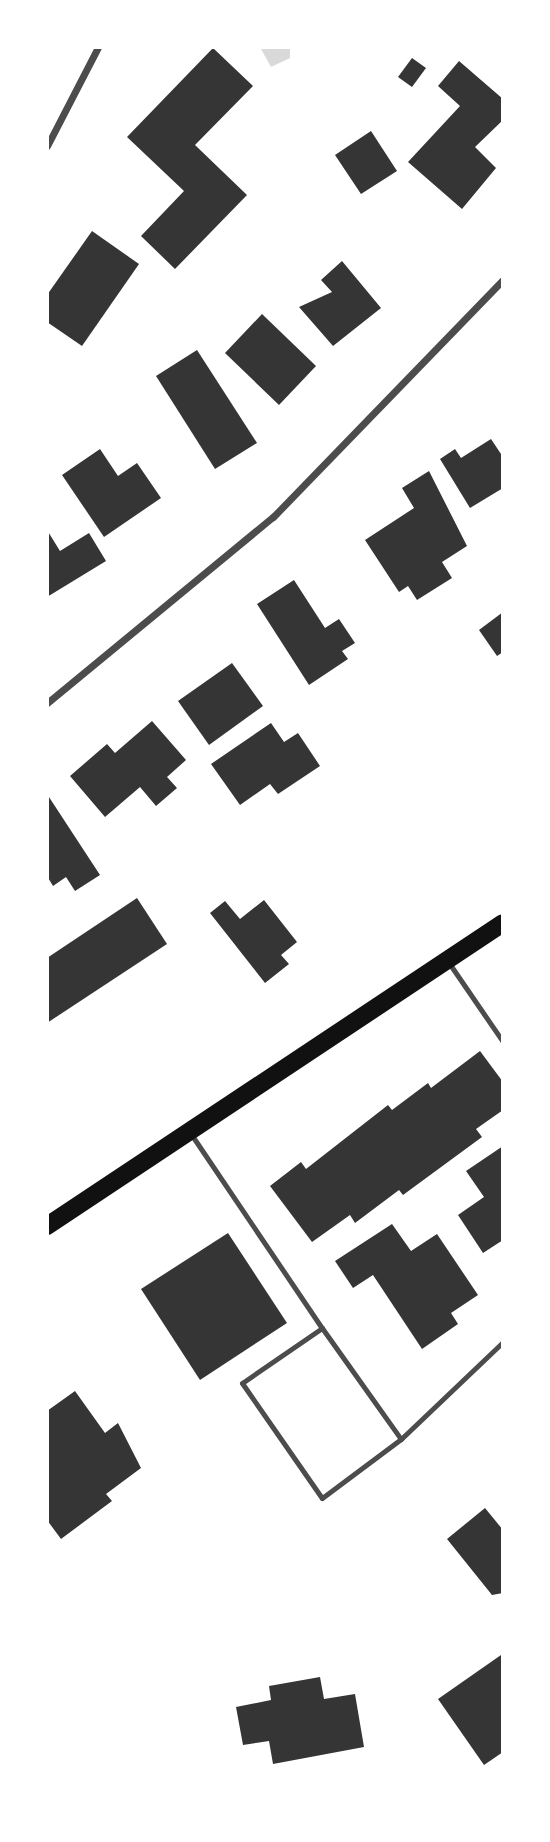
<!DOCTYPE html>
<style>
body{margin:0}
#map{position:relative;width:550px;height:1842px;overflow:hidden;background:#fff;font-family:"Noto Serif",serif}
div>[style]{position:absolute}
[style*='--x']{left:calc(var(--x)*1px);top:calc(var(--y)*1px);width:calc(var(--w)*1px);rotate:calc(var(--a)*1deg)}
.water>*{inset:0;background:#d9d9d9}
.building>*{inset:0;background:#353535}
.service>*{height:5px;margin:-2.5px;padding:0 2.5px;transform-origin:2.5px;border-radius:2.5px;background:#4c4c4c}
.minor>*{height:7px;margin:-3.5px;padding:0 3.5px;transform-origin:3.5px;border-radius:3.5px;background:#4c4c4c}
.primary>*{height:18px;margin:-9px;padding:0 9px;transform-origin:9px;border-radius:9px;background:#111}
span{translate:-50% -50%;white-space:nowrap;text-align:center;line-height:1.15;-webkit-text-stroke:7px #fff;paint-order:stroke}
.frame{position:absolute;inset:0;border:49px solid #fff;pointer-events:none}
</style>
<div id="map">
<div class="water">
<div style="clip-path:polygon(260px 47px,290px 47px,290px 58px,271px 67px)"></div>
</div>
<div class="building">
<div style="clip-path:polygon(213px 48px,253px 86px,195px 145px,247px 195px,175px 269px,141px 236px,184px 191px,127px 137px)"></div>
<div style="clip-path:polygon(412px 58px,426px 68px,412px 87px,398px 77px)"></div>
<div style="clip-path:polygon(459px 61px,503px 99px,503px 120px,475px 147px,496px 168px,462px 209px,408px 162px,460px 106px,438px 86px)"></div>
<div style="clip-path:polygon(371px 131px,397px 171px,361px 194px,335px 155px)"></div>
<div style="clip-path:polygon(92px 231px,139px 264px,82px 346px,47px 322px,47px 295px)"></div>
<div style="clip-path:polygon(342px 261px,381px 308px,333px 346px,299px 307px,332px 292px,321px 280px)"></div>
<div style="clip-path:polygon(262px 314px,316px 366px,279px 405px,225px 353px)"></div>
<div style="clip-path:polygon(197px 350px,257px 443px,215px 469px,156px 376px)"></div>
<div style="clip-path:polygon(491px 439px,503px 457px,503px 488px,470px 508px,440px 459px,455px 449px,461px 458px)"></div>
<div style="clip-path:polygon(100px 449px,118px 476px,137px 463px,161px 498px,104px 537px,62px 475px)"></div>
<div style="clip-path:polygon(429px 471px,467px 546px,442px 562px,452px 578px,417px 600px,408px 586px,399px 592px,365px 540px,414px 508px,402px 488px)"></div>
<div style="clip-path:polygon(47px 530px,60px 551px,89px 533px,106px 561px,47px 597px)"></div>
<div style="clip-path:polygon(294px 580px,325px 628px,339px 619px,355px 643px,342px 651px,348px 659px,309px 685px,257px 604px)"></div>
<div style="clip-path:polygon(503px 612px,503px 652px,497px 656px,479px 630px)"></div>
<div style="clip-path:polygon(232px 663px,263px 706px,209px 745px,178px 701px)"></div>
<div style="clip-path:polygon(152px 721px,186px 760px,167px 777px,177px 788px,156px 806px,140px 787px,105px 817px,70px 776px,107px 744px,115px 753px)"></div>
<div style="clip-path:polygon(271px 723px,284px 742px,298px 733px,320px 766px,278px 794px,270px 784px,240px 805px,211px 764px)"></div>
<div style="clip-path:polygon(47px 794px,100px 875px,75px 891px,66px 877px,53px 886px,47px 876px)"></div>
<div style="clip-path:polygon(137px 898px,167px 944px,47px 1023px,47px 958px)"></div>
<div style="clip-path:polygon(264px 900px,297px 942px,281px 955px,289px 964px,265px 983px,210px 913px,225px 901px,240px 919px)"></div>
<div style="clip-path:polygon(480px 1051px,503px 1082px,503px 1110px,476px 1129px,482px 1137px,403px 1195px,399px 1190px,355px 1223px,350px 1215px,312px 1242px,270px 1186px,301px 1162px,306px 1169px,388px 1105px,392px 1110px,428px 1083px,431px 1088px)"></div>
<div style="clip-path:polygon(503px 1146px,503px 1240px,483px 1253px,458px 1215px,484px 1197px,466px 1171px)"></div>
<div style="clip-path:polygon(392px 1224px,411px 1251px,437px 1234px,478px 1295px,451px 1313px,458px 1324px,422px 1349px,373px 1275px,353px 1288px,335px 1261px)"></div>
<div style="clip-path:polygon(228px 1233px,287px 1323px,200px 1380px,141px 1289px)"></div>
<div style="clip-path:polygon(75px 1391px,105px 1433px,118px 1423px,141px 1468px,106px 1494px,112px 1501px,61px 1539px,47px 1520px,47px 1411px)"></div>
<div style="clip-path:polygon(485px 1508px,503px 1530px,503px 1593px,492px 1595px,447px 1539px)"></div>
<div style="clip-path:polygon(501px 1655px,503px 1752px,484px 1765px,438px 1699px)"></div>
<div style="clip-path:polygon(320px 1677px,324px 1699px,355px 1694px,364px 1747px,273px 1764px,269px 1741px,243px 1745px,236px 1707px,271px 1700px,269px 1686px)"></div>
</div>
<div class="service">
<div style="--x:449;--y:963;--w:96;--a:55.6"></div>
<div style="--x:191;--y:1134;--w:234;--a:56"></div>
<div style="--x:322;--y:1328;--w:97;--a:145.5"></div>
<div style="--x:242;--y:1383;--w:140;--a:55.2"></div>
<div style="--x:322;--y:1498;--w:99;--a:-36.8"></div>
<div style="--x:401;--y:1439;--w:141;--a:-43.6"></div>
<div style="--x:322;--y:1328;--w:136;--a:54.6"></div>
</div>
<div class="minor">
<div style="--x:47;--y:146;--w:111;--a:-62.7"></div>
<div style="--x:47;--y:703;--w:293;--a:-39.5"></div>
<div style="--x:273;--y:517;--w:330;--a:-45.9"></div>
</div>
<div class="primary">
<div style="--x:47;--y:1226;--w:547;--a:-33.6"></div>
</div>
<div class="frame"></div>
</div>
